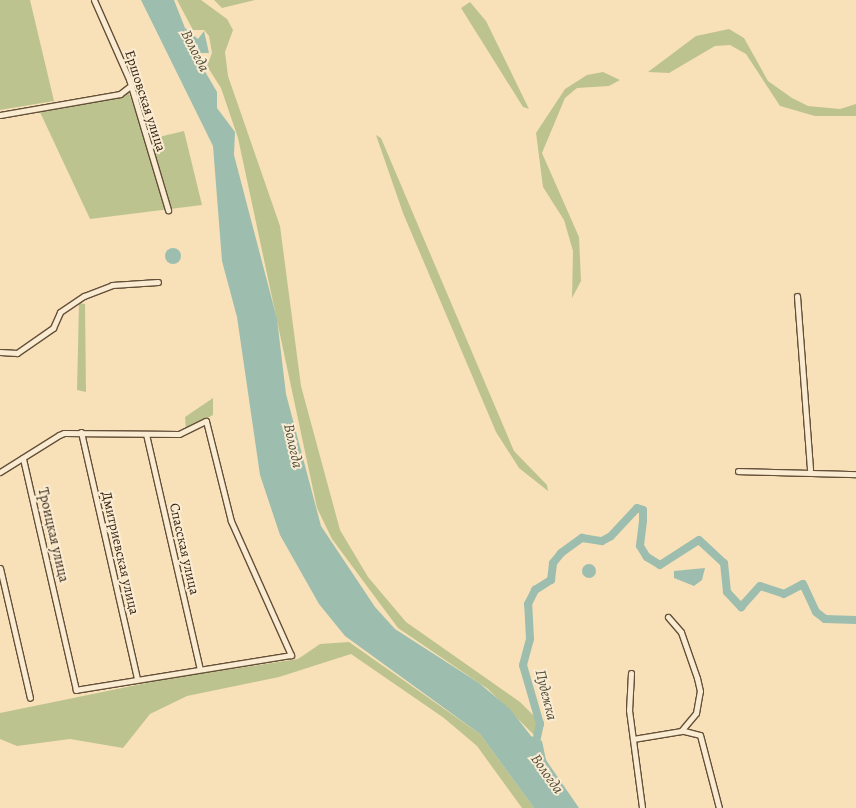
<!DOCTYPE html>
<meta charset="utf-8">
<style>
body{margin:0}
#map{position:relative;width:856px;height:808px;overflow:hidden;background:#f8e1b9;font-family:Alegreya,serif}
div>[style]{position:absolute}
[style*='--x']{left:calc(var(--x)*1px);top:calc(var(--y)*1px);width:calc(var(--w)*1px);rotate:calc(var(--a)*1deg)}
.green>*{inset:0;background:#bdc38f}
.water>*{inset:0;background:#9dbeae}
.round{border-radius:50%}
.river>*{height:8px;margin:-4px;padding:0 4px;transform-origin:4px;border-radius:4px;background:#9dbeae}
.roads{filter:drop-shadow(1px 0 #644f38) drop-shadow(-1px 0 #644f38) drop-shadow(0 1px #644f38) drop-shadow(0 -1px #644f38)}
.minor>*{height:5px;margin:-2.5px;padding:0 2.5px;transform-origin:2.5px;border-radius:2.5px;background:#faecd2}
span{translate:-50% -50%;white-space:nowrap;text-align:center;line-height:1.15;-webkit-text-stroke:4px #faecd2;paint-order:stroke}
.street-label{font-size:14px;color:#321e0d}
.water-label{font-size:15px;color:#524e3d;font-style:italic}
</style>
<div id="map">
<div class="green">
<div style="clip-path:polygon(0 0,30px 0,54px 101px,0 110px)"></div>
<div style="clip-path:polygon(177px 0,201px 0,227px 19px,233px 30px,225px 52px,228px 76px,280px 226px,301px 386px,340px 530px,368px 577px,406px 622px,520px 702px,536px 718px,537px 738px,488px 689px,398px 628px,332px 539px,317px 508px,238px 138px,221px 88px,207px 66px,212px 53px,209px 36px,204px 30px,193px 30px)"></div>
<div style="clip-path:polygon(214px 0,255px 0,222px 8px)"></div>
<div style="clip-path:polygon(470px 2px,486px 21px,529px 109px,523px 107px,461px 8px)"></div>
<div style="clip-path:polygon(729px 29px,744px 38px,768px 81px,792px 98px,808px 106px,840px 109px,856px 104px,856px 116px,815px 116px,780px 106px,746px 54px,730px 45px,715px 46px,669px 73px,648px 72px,696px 36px)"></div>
<div style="clip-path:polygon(603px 72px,620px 80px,609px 86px,577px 88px,565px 98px,542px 153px,579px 237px,581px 281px,572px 298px,573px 251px,564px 220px,543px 187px,536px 133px,565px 89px,587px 75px)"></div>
<div style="clip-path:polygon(129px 93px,146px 140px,184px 131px,202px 205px,90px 219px,39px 110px)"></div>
<div style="clip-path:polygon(376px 135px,381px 138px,514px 451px,547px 485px,548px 491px,519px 468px,496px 432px,403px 213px)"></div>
<div style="clip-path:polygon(79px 303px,85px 304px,86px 392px,77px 390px)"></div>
<div style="clip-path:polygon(213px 398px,213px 415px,186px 430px,185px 417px)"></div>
<div style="clip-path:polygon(349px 642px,480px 734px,534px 808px,522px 808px,477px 746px,444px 718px,351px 654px,279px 677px,187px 696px,150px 714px,123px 748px,70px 739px,17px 746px,0 739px,0 713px,166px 679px,298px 659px,320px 644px)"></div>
</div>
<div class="water">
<div style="clip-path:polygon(141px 0,174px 0,185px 28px,198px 39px,204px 31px,209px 53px,199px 53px,200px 63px,217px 92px,217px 108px,235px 132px,234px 155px,277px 319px,286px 394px,321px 526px,375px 607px,395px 629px,479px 683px,510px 709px,531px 736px,542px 741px,546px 760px,579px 808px,534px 808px,480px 734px,345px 636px,319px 604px,280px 535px,260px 475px,237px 317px,222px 261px,213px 146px)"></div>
<div class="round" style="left:165px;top:248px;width:16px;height:16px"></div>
<div class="round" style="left:582px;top:564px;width:14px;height:14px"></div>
<div style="clip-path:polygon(705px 568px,702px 580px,694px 586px,674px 578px,674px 571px)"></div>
</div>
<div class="river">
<div style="--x:535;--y:747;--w:24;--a:-78"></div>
<div style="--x:540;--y:724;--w:61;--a:-106.1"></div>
<div style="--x:523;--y:665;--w:27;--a:-75"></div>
<div style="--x:530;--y:639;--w:35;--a:-93"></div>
<div style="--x:528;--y:604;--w:16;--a:-63"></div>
<div style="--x:535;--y:590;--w:19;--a:-32"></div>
<div style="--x:551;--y:580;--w:17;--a:-83"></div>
<div style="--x:553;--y:563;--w:13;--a:-51"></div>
<div style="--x:561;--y:553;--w:26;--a:-36"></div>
<div style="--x:582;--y:538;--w:20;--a:9"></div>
<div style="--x:602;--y:541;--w:10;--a:-29"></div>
<div style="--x:611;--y:536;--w:38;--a:-47"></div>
<div style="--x:637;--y:508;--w:6;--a:18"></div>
<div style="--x:643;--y:510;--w:11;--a:90"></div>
<div style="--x:643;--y:521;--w:25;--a:97"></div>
<div style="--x:640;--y:546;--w:13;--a:58"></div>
<div style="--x:647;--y:557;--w:15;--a:32"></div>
<div style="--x:660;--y:565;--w:46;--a:-32.7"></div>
<div style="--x:699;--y:540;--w:34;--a:43"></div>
<div style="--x:724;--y:563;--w:29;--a:84"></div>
<div style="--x:727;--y:592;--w:21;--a:47"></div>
<div style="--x:741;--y:607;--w:28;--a:-48"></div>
<div style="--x:760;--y:586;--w:25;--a:18"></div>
<div style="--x:784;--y:594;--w:21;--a:-28"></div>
<div style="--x:803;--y:584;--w:31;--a:65"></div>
<div style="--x:816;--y:612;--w:11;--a:38"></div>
<div style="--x:825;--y:619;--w:31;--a:2"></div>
</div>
<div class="roads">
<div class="minor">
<div style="--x:94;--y:0;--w:86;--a:66.1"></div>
<div style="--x:129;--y:79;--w:137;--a:73.4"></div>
<div style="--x:0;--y:115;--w:122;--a:-9.9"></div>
<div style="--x:120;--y:94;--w:11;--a:-38"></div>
<div style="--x:797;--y:296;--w:174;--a:85.7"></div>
<div style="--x:0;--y:352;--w:17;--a:3"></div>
<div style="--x:17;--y:353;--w:44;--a:-34.8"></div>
<div style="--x:53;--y:328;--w:17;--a:-66"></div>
<div style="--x:60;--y:312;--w:29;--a:-34"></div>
<div style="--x:84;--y:296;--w:30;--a:-21"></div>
<div style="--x:112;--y:285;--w:46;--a:-3.7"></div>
<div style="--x:81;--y:432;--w:253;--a:77.2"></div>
<div style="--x:146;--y:434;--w:241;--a:77.1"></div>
<div style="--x:738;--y:471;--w:118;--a:1.5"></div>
<div style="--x:0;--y:472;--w:70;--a:-32.1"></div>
<div style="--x:59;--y:435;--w:5;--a:-22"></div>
<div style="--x:64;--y:433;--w:115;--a:0.5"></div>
<div style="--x:179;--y:434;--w:30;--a:-26"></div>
<div style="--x:206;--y:421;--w:103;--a:76"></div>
<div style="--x:231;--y:521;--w:147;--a:65.9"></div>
<div style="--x:291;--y:655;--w:218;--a:170.8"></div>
<div style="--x:76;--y:690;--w:238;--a:-102.9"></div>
<div style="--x:0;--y:568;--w:133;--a:77"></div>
<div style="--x:631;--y:673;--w:37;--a:93"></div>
<div style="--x:629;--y:710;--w:99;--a:82.4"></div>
<div style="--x:684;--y:731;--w:16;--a:14"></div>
<div style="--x:700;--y:735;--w:75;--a:75.4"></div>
<div style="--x:633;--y:739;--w:49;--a:-9.5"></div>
<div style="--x:681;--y:731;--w:23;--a:-50"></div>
<div style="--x:696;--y:713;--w:22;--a:-80"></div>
<div style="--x:700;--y:691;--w:13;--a:-103"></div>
<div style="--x:697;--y:678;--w:49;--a:-109.2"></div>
<div style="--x:681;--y:632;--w:20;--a:-131"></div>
</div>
</div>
<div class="street-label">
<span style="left:145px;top:101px;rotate:72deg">Ершовская улица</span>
<span style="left:53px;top:535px;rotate:77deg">Троицкая улица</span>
<span style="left:184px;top:549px;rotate:77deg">Спасская улица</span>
<span style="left:120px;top:553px;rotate:77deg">Дмитриевская улица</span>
</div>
<div class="water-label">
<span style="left:195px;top:51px;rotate:63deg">Вологда</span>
<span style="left:293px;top:446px;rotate:78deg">Вологда</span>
<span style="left:546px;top:695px;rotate:76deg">Пудежка</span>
<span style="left:547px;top:774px;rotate:55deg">Вологда</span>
</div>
</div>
